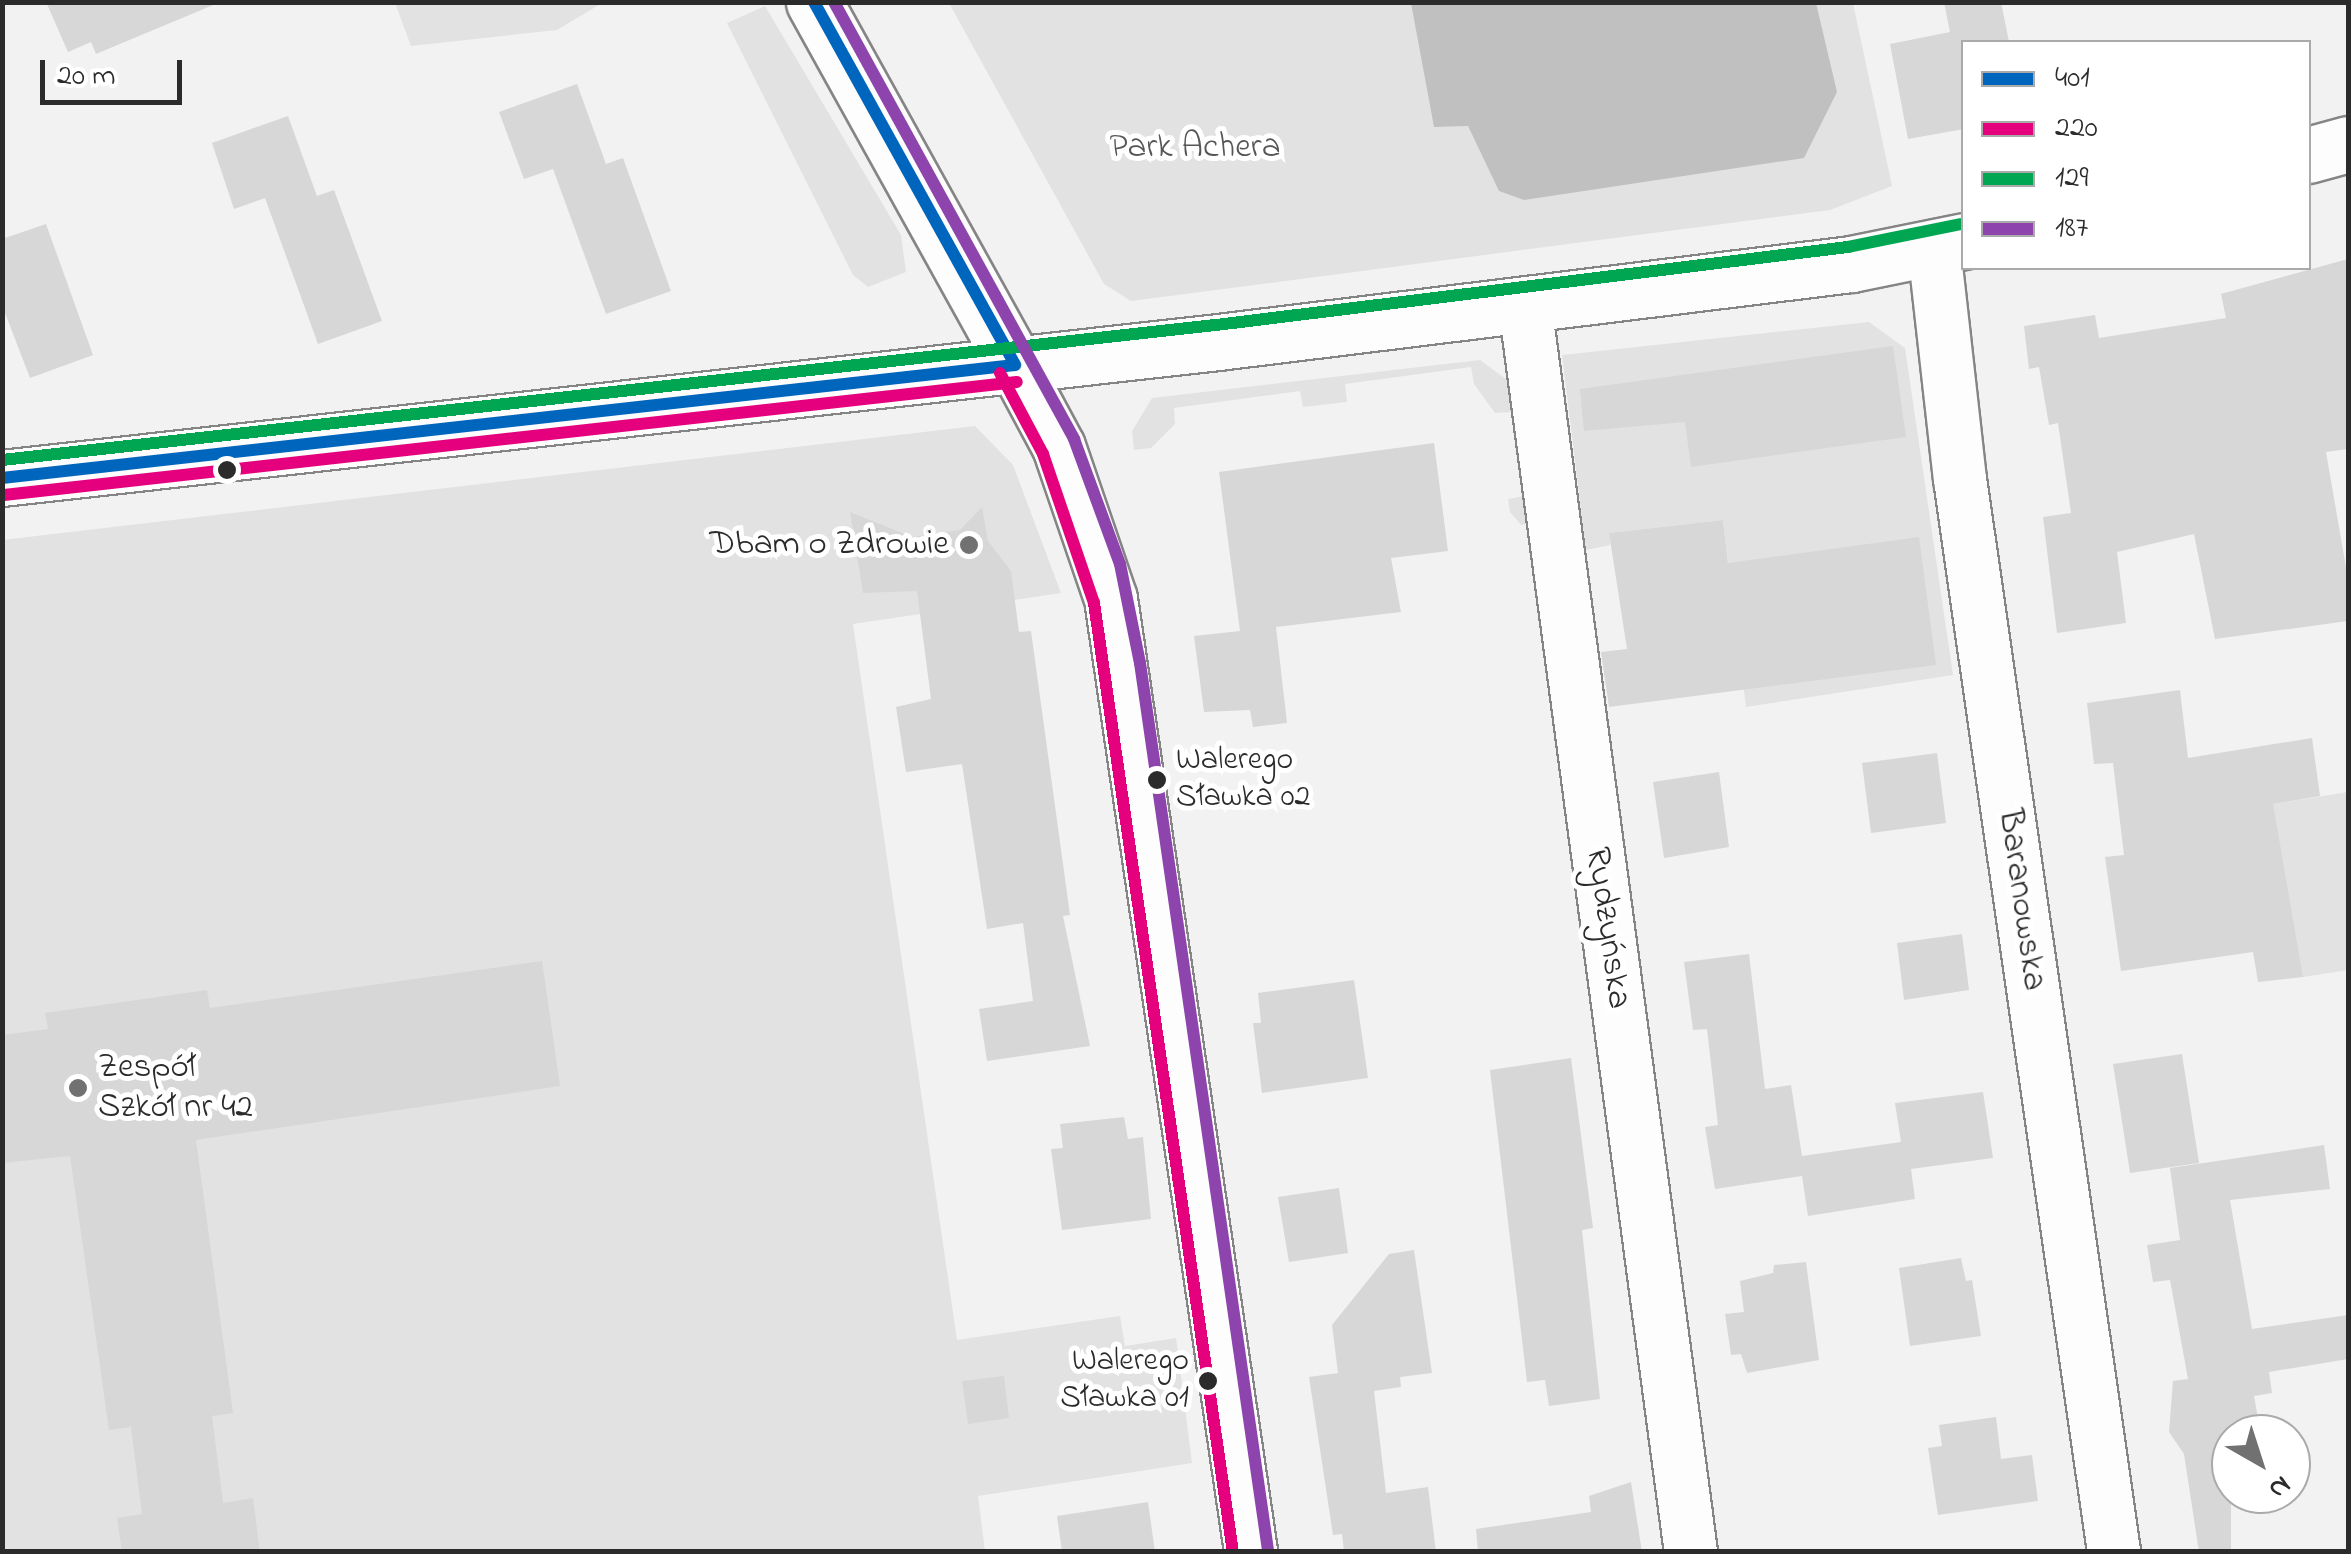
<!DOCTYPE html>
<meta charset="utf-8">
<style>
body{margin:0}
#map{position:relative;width:2351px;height:1554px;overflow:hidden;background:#f2f2f2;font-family:"Indie Flower",sans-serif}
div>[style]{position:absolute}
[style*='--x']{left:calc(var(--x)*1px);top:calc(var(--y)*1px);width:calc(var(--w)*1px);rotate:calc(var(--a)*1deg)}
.built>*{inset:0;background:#e2e2e2}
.water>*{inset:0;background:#c0c0c0}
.building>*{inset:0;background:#d7d7d7}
.roads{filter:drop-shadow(2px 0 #858585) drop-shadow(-2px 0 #858585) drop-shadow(0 2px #858585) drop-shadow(0 -2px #858585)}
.street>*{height:52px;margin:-26px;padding:0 26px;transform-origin:26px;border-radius:26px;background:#fdfdfd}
.secondary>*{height:55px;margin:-27.5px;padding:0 27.5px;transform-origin:27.5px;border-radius:27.5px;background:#fdfdfd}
.bus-1>*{height:12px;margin:-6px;padding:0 6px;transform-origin:6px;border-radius:6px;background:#0065bd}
.bus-2>*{height:12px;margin:-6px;padding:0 6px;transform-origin:6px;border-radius:6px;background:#e5007d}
.bus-3>*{height:12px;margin:-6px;padding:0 6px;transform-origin:6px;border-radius:6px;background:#00a651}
.bus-4>*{height:12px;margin:-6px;padding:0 6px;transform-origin:6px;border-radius:6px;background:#8e44ad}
.dots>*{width:28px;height:28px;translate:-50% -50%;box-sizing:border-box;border:5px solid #fff;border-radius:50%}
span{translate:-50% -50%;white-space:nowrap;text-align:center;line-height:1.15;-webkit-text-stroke:10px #fff;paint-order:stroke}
.bus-label{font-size:32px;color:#2b2b2b}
.left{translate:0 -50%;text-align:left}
.right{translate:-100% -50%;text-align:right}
.park-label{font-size:35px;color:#565656}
.poi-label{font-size:35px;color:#2b2b2b}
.street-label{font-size:35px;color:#2b2b2b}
.frame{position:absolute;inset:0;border:5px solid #2b2b2b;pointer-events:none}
.legend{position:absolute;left:1961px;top:40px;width:350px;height:230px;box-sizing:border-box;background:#fff;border:2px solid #aaa;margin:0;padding:12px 18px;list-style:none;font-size:30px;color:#2b2b2b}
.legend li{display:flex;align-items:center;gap:20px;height:50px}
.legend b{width:50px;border:2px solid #aaa}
.north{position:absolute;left:2211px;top:1414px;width:100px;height:100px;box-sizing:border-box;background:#fff;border:2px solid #aaa;border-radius:50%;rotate:141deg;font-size:28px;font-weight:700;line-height:40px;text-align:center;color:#2b2b2b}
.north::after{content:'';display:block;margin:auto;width:35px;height:45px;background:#717171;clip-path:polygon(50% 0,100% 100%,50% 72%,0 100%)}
.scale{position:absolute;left:40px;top:60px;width:142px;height:45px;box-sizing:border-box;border:5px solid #2b2b2b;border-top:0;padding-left:12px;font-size:30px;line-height:35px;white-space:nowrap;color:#2b2b2b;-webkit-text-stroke:8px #fff;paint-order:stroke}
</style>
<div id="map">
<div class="built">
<div style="clip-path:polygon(395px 3px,395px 2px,602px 3px,557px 30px,411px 46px)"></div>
<div style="clip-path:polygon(949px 3px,1853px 3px,1892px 186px,1830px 210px,1131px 301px,1104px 284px)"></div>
<div style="clip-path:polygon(765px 6px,901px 235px,906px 272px,868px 287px,853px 275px,727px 23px)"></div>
<div style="clip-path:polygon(1869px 322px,1905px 348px,1953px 675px,1746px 707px,1723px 520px,1610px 533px,1610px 545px,1586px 550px,1562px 355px)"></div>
<div style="clip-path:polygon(1480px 360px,1514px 385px,1533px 523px,1521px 525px,1510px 512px,1508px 499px,1525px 496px,1512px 412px,1495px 413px,1474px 384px,1471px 367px,1345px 384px,1347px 402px,1303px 407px,1300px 391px,1174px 408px,1175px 424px,1151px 448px,1134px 450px,1132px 431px,1152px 398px)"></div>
<div style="clip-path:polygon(975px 426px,1013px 465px,1061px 593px,853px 624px,957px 1340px,1120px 1316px,1125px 1346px,1176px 1338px,1192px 1463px,978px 1496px,985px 1551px,3px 1551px,2px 540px)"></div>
<div style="clip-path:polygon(2348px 792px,2348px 970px,2303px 977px,2267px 805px)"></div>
</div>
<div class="water">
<div style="clip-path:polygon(1411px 3px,1816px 3px,1837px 92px,1804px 158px,1524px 200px,1499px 191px,1468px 126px,1434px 127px)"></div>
</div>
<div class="building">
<div style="clip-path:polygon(46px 2px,218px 2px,218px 3px,96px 54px,91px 42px,68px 52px)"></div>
<div style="clip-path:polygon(1944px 2px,2001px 2px,2009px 42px,1964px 42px,1964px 129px,1908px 139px,1890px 44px,1950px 32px)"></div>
<div style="clip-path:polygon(577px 84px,606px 164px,623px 158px,671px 291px,606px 314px,553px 169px,524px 179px,499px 112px)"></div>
<div style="clip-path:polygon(288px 116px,317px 196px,334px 190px,382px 321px,318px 344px,265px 198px,234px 209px,212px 143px)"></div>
<div style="clip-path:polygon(46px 224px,93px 355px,30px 378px,2px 305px,2px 239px)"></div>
<div style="clip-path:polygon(2348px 259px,2348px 449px,2326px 452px,2348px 579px,2348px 621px,2215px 639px,2194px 534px,2117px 552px,2126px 623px,2057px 633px,2043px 517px,2071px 513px,2058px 423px,2049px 425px,2039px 367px,2029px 369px,2024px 326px,2095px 315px,2099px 338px,2226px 318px,2221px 294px)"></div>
<div style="clip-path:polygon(1893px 346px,1906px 437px,1691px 467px,1685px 422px,1584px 431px,1580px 389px)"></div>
<div style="clip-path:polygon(1434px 443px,1448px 551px,1391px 558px,1401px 612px,1276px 627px,1287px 723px,1253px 727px,1250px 710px,1204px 712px,1194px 636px,1240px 631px,1219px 472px)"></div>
<div style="clip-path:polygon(982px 507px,988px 541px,1011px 571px,1019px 632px,1031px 631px,1070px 915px,1063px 916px,1090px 1046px,987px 1061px,979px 1009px,1033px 1001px,1023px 923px,987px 929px,962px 764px,906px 772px,896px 707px,931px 699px,917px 591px,863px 593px,850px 512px,912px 537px,960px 530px)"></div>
<div style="clip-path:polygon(1723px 520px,1728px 563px,1919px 537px,1936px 665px,1609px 707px,1601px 652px,1627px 649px,1609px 533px)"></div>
<div style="clip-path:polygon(2180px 690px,2188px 758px,2312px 738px,2320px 796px,2273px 804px,2303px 977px,2258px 982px,2253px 952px,2121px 971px,2105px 857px,2124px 855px,2113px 763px,2094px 764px,2087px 703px)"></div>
<div style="clip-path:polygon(1937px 753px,1946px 823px,1871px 833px,1862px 763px)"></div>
<div style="clip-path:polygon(1719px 772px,1729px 847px,1664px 858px,1653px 782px)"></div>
<div style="clip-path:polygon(1962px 934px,1969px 990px,1904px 1000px,1897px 943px)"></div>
<div style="clip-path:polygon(1749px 954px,1765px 1089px,1791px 1085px,1802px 1156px,1901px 1142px,1895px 1103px,1983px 1092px,1993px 1158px,1911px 1169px,1915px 1199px,1808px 1216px,1802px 1176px,1715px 1189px,1705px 1127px,1718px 1125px,1707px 1029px,1693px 1030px,1684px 962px)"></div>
<div style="clip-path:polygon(542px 961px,560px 1086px,196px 1140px,233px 1413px,212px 1416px,223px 1503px,253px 1498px,260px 1552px,122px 1552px,117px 1518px,142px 1514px,131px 1427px,109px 1430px,70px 1156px,2px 1163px,2px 1035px,48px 1029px,45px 1013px,207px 990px,210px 1008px)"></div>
<div style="clip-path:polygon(1354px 980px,1368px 1078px,1262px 1093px,1253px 1023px,1261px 1023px,1258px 993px)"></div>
<div style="clip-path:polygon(2182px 1054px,2199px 1163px,2130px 1173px,2113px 1064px)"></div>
<div style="clip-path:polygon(1571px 1058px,1593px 1228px,1582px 1230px,1600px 1399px,1549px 1406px,1545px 1380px,1527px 1382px,1490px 1070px)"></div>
<div style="clip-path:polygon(1124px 1117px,1128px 1139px,1143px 1137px,1151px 1219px,1062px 1230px,1051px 1149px,1063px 1148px,1060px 1124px)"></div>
<div style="clip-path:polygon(2324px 1145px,2330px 1189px,2230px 1200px,2252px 1329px,2348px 1315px,2348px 1359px,2269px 1372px,2272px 1393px,2254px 1396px,2261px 1434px,2231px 1434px,2231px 1552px,2199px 1552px,2184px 1454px,2169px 1432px,2173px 1381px,2188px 1379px,2170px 1280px,2153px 1282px,2147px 1245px,2180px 1240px,2170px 1168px)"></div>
<div style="clip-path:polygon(1339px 1188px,1348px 1253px,1289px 1262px,1278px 1197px)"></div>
<div style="clip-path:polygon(1414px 1250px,1432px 1373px,1400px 1377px,1401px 1387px,1374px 1391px,1386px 1493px,1428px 1487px,1436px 1552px,1344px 1552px,1342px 1534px,1333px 1535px,1309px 1377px,1338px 1373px,1332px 1325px,1389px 1254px)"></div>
<div style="clip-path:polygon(1961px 1258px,1966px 1281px,1972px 1280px,1981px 1336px,1910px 1346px,1899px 1268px)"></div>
<div style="clip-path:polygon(1806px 1262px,1819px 1360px,1747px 1373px,1741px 1354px,1731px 1355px,1725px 1314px,1744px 1312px,1740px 1281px,1773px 1273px,1774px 1265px)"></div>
<div style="clip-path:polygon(1004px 1376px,1009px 1418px,968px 1424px,962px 1381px)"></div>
<div style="clip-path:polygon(1996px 1417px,2001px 1459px,2032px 1455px,2038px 1501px,1938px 1515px,1928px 1448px,1942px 1446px,1939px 1425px)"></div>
<div style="clip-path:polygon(1631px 1482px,1642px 1552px,1478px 1552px,1476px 1529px,1591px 1512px,1589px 1496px)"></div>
<div style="clip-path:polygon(1148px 1502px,1155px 1552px,1062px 1552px,1057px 1516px)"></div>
</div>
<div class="roads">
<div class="street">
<div style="--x:1934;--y:248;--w:232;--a:83.6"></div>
<div style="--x:1960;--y:479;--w:1084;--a:81.83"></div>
<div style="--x:1525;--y:305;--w:1258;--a:82.42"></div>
<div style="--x:1015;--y:365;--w:93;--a:61.8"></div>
<div style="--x:1059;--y:447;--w:161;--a:71.1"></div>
<div style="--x:1111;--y:599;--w:963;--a:81.64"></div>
</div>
<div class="secondary">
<div style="--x:814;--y:2;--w:415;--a:61"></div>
<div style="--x:2308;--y:155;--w:41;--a:-15.4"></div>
<div style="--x:2;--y:478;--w:1224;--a:-6.38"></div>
<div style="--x:1218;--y:342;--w:638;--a:-7.02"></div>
<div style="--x:1851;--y:264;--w:115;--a:-11.5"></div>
</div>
</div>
<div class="bus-1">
<div style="--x:814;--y:2;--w:415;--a:61"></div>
<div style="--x:2;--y:478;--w:1019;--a:-6.37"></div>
</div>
<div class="bus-2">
<div style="--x:1000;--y:373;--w:92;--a:62"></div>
<div style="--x:1043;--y:454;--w:157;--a:71.1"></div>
<div style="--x:1094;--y:603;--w:959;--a:81.67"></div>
<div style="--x:4;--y:495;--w:1019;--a:-6.37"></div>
</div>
<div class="bus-3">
<div style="--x:2;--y:460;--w:1221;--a:-6.35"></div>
<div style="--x:1216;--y:325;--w:637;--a:-7.04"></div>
<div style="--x:1848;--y:247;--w:115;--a:-11.5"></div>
</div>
<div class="bus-4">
<div style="--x:834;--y:2;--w:499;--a:61.2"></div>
<div style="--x:1074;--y:439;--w:133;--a:69.8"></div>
<div style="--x:1120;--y:564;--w:101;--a:78.6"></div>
<div style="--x:1140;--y:663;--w:896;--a:81.79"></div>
</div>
<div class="dots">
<div style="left:227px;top:470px;background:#2b2b2b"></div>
<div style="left:969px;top:545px;background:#717171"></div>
<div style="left:1157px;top:780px;background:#2b2b2b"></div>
<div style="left:78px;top:1088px;background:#717171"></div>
<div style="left:1208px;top:1381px;background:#2b2b2b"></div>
</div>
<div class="bus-label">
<span class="left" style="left:1176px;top:780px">Walerego<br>Sławka 02</span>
<span class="right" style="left:1189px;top:1381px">Walerego<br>Sławka 01</span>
</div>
<div class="park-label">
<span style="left:1195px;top:148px">Park Achera</span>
</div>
<div class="poi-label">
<span class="right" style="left:949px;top:545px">Dbam o Zdrowie</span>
<span class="left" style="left:98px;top:1088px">Zespół<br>Szkół nr 42</span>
</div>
<div class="street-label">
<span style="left:2021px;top:900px;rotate:82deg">Baranowska</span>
<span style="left:1607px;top:928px;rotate:82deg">Rydzyńska</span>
</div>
<div class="frame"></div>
<ul class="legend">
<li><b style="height:12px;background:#0065bd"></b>401</li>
<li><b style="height:12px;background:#e5007d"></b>220</li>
<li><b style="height:12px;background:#00a651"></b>129</li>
<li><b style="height:12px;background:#8e44ad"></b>187</li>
</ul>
<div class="north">N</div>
<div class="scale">20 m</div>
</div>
